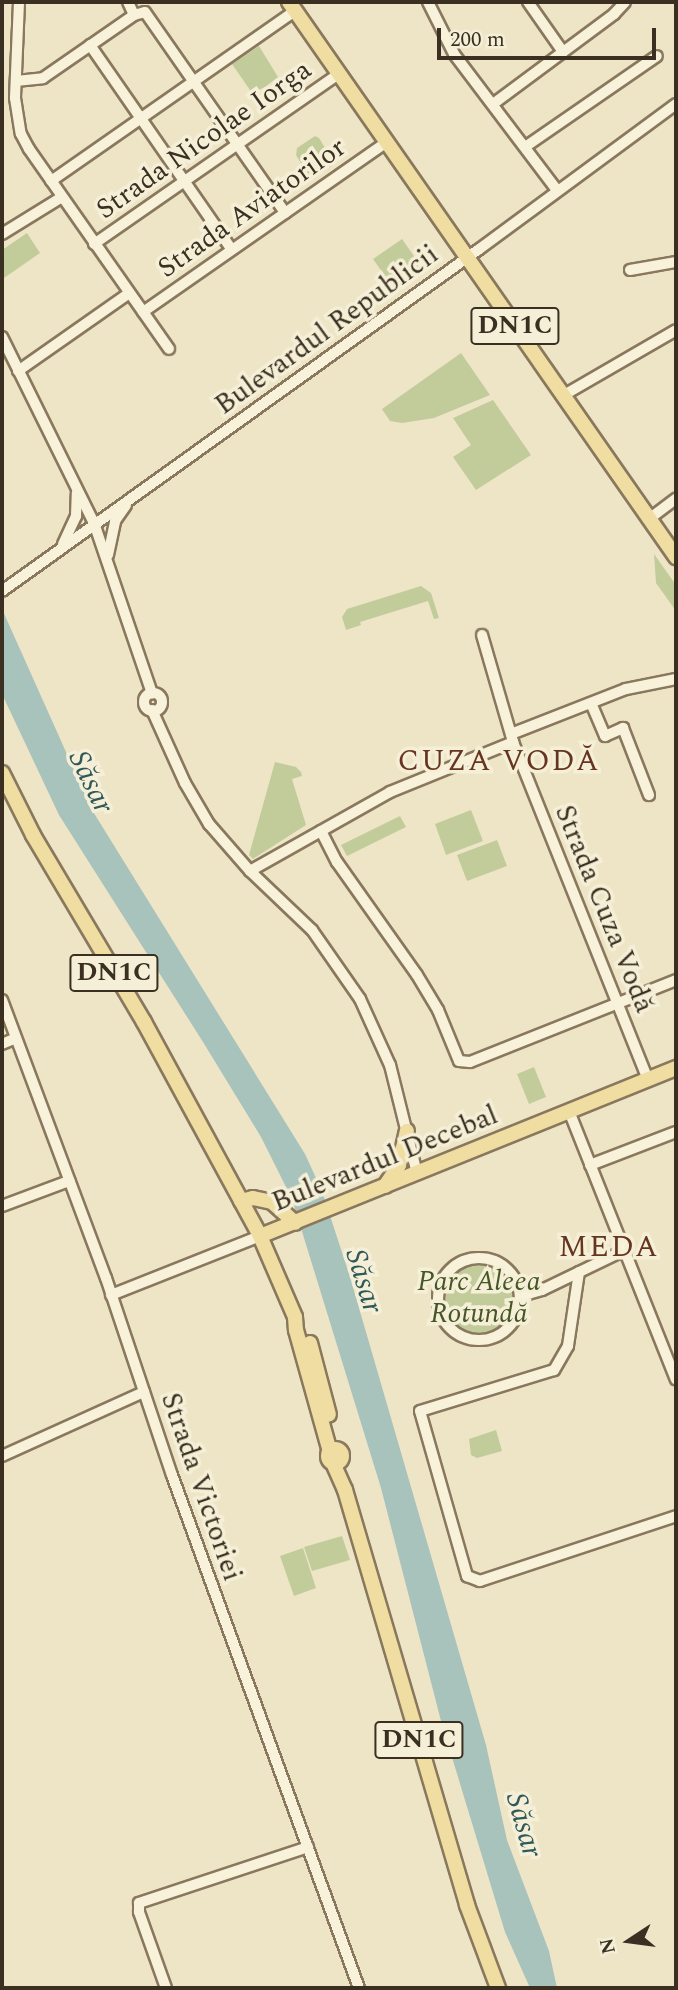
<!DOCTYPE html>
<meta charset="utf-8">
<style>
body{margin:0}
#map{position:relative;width:678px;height:1990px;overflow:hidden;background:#eee5c7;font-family:Spectral,serif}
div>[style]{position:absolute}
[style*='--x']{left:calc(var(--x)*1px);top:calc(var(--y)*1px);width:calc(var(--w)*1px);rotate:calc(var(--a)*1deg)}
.green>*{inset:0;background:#c2cc9b}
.round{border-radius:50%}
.water>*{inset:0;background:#a8c2bc}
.roads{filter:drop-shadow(2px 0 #89785d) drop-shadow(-2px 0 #89785d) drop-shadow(0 2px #89785d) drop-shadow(0 -2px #89785d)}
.minor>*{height:10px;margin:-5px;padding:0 5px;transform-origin:5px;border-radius:5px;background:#f8f2db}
.minor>.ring{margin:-5px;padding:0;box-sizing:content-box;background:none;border:10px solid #f8f2db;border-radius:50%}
.major>*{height:14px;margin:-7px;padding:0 7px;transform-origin:7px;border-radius:7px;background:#efdda1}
.major>.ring{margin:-7px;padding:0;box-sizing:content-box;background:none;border:14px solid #efdda1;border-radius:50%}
span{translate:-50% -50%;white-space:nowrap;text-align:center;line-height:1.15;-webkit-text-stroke:7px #f5efd7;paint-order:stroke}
.shield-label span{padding:2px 5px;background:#f5efd7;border:2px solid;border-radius:5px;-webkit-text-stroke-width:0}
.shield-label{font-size:26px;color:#3a2f20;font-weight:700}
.street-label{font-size:28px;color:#3a2f20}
.park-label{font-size:28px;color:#465627;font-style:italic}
.neighbourhood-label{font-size:30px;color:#663520;letter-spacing:2px}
.water-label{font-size:30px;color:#305959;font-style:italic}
.frame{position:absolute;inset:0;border:4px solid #3a2f20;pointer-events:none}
.north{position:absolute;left:594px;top:1906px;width:70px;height:70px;-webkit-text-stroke:5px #f5efd7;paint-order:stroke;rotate:257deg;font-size:19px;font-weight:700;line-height:28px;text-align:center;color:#3a2f20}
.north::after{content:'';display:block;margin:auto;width:24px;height:32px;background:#3a2f20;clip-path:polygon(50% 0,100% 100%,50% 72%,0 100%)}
.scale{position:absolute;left:437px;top:28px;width:219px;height:32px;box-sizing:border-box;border:4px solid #3a2f20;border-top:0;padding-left:9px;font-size:21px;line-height:24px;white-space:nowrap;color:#3a2f20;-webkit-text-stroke:5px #f5efd7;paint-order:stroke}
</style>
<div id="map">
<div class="green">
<div style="clip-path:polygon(259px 46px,278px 77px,265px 87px,252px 93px,232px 64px)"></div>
<div style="clip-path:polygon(315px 136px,319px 138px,335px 164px,311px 180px,296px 155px,297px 148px)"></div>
<div style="clip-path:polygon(27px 233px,40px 253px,4px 278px,2px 250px)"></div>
<div style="clip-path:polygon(402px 239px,423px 269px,394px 289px,373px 259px)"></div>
<div style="clip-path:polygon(461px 353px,490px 395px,434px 418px,402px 423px,390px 421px,382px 409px)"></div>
<div style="clip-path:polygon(493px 400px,531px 455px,476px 490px,453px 457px,471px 445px,453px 418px)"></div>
<div style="clip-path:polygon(654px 554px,676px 585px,676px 611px,656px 583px)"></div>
<div style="clip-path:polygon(421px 586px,431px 593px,439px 618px,434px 619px,428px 601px,360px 622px,361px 625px,346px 630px,342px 617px,347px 609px)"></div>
<div style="clip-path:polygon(275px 762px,296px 767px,301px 772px,302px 776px,292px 779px,306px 825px,253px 859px,249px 855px)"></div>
<div style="clip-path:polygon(471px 810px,483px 841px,446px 855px,435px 824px)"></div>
<div style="clip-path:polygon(400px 816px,406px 827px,347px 856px,341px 845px)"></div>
<div style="clip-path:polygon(497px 840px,507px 866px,467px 881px,457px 855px)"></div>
<div style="clip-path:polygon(534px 1067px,546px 1097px,529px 1104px,517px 1074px)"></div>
<div class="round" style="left:440px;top:1260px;width:78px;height:78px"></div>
<div style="clip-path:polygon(496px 1430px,502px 1451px,477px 1458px,471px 1455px,469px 1439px)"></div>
<div style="clip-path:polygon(342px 1536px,350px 1560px,312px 1571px,304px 1547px)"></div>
<div style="clip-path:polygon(303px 1548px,316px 1588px,294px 1596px,280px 1556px)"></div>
</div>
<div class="water">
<div style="clip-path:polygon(2px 609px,92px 810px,305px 1154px,322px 1191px,350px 1277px,486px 1745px,507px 1840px,549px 1951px,557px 1988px,530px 1988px,505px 1932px,441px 1721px,381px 1488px,292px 1199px,261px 1137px,203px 1042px,59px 815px,2px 694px)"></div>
</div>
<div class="roads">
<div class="minor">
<div style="--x:19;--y:2;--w:96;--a:92.4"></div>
<div style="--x:15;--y:98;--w:36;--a:81"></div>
<div style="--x:21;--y:134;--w:17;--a:62"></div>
<div style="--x:29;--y:149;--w:244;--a:55"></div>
<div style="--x:128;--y:2;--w:14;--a:65"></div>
<div style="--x:428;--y:2;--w:58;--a:63.4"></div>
<div style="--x:454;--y:54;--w:171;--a:52.9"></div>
<div style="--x:528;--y:2;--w:61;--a:55"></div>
<div style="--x:90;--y:45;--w:249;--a:55.3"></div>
<div style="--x:16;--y:81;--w:27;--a:-6"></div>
<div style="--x:43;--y:78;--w:111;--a:-34.7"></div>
<div style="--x:134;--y:15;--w:11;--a:-15"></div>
<div style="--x:145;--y:12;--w:245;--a:55.1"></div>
<div style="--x:493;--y:104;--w:151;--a:-36.6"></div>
<div style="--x:614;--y:14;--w:16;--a:-47"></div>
<div style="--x:525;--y:147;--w:160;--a:-34.6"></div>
<div style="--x:51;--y:181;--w:297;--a:-34.9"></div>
<div style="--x:2;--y:234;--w:70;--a:-31.7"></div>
<div style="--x:94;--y:244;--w:298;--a:-34.8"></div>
<div style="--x:630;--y:270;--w:47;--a:-9.9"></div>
<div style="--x:143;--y:312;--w:297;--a:-34.9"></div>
<div style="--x:2;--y:337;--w:208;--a:63.7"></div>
<div style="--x:94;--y:523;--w:180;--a:71.2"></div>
<div style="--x:18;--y:371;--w:134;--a:-35"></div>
<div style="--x:564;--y:395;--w:129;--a:-30.1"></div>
<div style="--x:649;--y:519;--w:34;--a:-37"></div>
<div style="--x:63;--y:544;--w:31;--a:-65"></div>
<div style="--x:76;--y:516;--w:23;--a:-88"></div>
<div style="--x:108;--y:555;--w:35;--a:-78"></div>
<div style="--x:115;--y:521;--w:19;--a:-55"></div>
<div style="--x:2;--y:591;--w:586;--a:-35.62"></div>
<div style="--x:478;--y:250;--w:246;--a:-36.4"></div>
<div style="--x:482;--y:635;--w:111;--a:73.8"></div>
<div style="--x:513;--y:742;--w:363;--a:68.2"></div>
<div class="ring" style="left:144px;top:693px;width:8px;height:8px"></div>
<div style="--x:591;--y:703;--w:36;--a:67"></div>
<div style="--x:605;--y:736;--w:20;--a:-24"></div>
<div style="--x:623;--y:728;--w:72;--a:68.8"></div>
<div style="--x:152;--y:710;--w:80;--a:65.7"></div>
<div style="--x:185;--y:783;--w:48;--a:59.7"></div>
<div style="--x:209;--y:824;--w:62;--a:48.9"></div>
<div style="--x:250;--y:871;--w:86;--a:43.6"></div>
<div style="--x:312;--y:930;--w:84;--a:55.2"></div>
<div style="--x:360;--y:999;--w:72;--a:65.6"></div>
<div style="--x:390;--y:1065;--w:111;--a:76"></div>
<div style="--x:511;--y:734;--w:123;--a:-21.4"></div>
<div style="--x:626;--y:689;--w:51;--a:-11.3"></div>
<div style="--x:321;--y:831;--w:35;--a:63"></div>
<div style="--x:337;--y:862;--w:138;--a:54.7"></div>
<div style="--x:417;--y:975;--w:41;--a:59"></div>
<div style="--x:438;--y:1010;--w:55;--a:67.6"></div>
<div style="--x:459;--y:1061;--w:11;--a:5"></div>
<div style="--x:470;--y:1062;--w:222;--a:-21.7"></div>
<div style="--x:250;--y:871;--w:161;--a:-29.4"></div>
<div style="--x:390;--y:792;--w:133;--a:-22.1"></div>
<div style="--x:2;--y:1000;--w:297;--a:69.5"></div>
<div style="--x:106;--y:1278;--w:208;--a:71.5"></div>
<div style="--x:172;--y:1475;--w:546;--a:69.97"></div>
<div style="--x:2;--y:1044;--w:15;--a:-23"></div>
<div style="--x:569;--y:1111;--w:289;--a:68.3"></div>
<div style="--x:590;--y:1165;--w:92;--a:-21"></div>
<div style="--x:2;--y:1206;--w:72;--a:-20.5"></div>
<div class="ring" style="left:438px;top:1258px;width:72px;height:72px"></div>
<div style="--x:579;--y:1272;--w:75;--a:98.5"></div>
<div style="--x:568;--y:1346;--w:28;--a:120"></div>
<div style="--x:554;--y:1370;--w:140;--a:163"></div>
<div style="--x:420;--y:1411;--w:172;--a:74.1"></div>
<div style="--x:467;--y:1576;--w:14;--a:21"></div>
<div style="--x:480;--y:1581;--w:206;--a:-18.3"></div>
<div style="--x:111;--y:1295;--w:160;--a:-21.6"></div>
<div style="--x:521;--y:1296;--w:22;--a:-16"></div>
<div style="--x:542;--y:1290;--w:92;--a:-25.7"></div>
<div style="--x:2;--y:1456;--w:156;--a:-24.3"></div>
<div style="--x:166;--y:1988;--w:81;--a:-109.6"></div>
<div style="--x:139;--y:1912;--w:9;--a:-90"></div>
<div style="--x:139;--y:1903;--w:178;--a:-18.3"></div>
</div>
<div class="major">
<div style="--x:289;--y:2;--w:677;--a:55.11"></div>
<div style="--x:2;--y:773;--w:69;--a:63.4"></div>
<div style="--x:33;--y:835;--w:217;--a:59.3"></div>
<div style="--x:144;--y:1022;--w:243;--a:61.5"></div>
<div style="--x:260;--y:1236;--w:88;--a:66.6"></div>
<div style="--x:295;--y:1317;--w:13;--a:86"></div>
<div style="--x:296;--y:1330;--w:127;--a:74.4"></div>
<div style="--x:385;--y:1186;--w:25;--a:-56"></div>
<div style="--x:399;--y:1165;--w:35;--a:-77"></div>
<div style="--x:241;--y:1201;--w:12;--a:-14"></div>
<div style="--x:253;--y:1198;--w:19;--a:12"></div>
<div style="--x:272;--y:1202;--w:31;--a:42"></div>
<div style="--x:260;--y:1236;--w:449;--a:-22"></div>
<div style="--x:310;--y:1343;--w:74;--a:75.2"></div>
<div class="ring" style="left:328px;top:1449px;width:0;height:0"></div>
<div style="--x:333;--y:1463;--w:30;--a:66"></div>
<div style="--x:345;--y:1490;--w:433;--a:73.6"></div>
<div style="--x:467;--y:1905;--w:89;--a:69.5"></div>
</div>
</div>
<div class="shield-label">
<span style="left:515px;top:326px">DN1C</span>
<span style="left:114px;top:973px">DN1C</span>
<span style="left:419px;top:1740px">DN1C</span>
</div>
<div class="street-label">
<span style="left:204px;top:140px;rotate:-35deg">Strada Nicolae Iorga</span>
<span style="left:252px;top:208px;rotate:-35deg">Strada Aviatorilor</span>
<span style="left:327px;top:330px;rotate:-36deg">Bulevardul Republicii</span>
<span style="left:604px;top:909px;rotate:68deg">Strada Cuza Vodă</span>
<span style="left:385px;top:1159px;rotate:-22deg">Bulevardul Decebal</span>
<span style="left:201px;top:1487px;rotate:71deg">Strada Victoriei</span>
</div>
<div class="park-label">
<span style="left:479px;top:1298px">Parc Aleea<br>Rotundă</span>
</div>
<div class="neighbourhood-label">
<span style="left:499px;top:761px">CUZA VODĂ</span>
<span style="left:609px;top:1247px">MEDA</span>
</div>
<div class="water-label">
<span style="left:91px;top:782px;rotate:64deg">Săsar</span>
<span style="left:364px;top:1281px;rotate:73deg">Săsar</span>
<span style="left:524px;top:1825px;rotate:74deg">Săsar</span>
</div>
<div class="frame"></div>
<div class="north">N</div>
<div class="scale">200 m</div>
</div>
